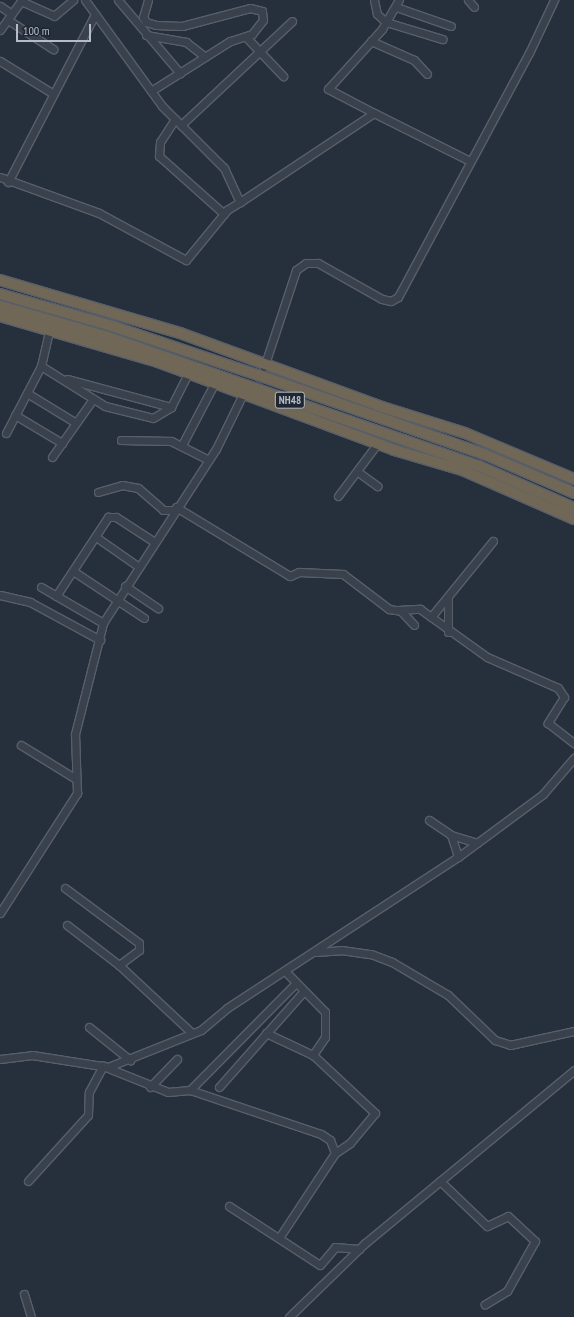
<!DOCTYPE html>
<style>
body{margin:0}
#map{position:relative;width:574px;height:1317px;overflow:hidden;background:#262f3c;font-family:"PT Sans Narrow",sans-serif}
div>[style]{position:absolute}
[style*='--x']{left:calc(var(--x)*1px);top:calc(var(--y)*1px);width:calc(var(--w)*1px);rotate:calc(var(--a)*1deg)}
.minor-tunnel>*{height:7px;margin-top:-3.5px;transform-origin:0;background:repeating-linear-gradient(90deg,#3b4451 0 7px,transparent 0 10.5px)}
.roads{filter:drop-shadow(1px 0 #575f6a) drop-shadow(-1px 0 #575f6a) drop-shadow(0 1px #575f6a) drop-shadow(0 -1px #575f6a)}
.minor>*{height:7px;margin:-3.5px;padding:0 3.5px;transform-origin:3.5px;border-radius:3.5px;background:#39414c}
.highway>*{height:10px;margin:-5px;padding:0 5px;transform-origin:5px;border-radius:5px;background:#716757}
span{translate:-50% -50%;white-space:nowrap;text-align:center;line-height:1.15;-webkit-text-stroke:3px #1e2631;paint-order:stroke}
.shield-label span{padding:1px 3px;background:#1e2631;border:1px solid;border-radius:3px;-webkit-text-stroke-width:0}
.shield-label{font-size:11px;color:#b5bcc7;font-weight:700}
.scale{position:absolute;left:16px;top:24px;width:75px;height:18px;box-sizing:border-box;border:2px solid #b5bcc7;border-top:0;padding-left:5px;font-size:12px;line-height:14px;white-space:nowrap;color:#b5bcc7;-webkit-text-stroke:3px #1e2631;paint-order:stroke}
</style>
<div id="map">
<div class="minor-tunnel">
<div style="--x:255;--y:393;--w:26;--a:-69"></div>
</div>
<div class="roads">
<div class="minor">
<div style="--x:85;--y:0;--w:131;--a:54"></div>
<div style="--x:162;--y:106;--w:88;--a:45"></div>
<div style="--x:224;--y:168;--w:38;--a:65"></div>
<div style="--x:240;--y:202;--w:161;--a:-33.6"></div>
<div style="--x:374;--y:113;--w:107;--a:26.6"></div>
<div style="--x:118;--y:0;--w:96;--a:49.7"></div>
<div style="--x:148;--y:0;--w:18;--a:106"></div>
<div style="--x:143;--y:17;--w:6;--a:59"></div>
<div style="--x:146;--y:22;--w:10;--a:17"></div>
<div style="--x:156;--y:25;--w:26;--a:2"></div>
<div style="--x:182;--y:26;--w:70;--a:-14.8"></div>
<div style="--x:250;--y:8;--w:12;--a:14"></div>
<div style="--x:262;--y:11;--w:9;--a:84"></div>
<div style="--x:263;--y:20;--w:18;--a:128"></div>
<div style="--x:252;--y:34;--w:23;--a:162"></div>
<div style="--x:230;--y:41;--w:93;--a:147.7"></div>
<div style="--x:374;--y:0;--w:14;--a:78"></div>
<div style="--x:377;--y:14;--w:12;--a:42"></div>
<div style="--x:386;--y:22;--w:59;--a:16.9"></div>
<div style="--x:468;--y:0;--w:9;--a:49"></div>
<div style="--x:21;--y:1;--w:36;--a:24"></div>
<div style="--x:54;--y:16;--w:25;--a:-40"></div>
<div style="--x:0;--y:6;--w:14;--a:34"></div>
<div style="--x:396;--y:7;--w:58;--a:19.1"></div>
<div style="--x:8;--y:20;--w:54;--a:32.8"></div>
<div style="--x:0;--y:30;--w:37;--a:-54"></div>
<div style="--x:146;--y:35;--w:41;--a:9.9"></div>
<div style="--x:186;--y:42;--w:24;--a:38"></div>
<div style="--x:246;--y:37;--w:54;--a:46.5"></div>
<div style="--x:371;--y:41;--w:47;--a:23.8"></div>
<div style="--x:414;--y:60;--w:19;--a:47"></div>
<div style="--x:0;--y:61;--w:61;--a:31.6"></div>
<div style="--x:374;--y:113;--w:52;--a:-152.4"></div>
<div style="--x:328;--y:89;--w:81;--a:-48"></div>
<div style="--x:382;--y:29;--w:34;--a:-60"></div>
<div style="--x:175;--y:119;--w:27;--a:123"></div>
<div style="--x:160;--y:142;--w:14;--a:94"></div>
<div style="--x:159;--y:156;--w:87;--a:41.7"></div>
<div style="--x:181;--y:125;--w:152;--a:-43.1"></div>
<div style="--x:0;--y:177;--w:105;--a:20"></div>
<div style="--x:99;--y:213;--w:99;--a:28.4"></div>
<div style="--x:186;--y:260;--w:65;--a:-50.6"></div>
<div style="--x:227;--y:210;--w:15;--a:-32"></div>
<div style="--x:8;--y:182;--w:189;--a:-62.6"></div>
<div style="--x:41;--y:366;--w:75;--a:32"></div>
<div style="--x:105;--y:406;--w:49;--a:14"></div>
<div style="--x:153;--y:418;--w:21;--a:-31"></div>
<div style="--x:171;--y:407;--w:37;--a:-63"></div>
<div style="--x:264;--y:367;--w:102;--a:-71.7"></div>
<div style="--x:296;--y:270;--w:12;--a:-35"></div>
<div style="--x:306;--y:263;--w:12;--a:0"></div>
<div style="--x:318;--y:263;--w:73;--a:29.4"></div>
<div style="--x:382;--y:299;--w:9;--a:13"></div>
<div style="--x:391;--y:301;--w:8;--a:-30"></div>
<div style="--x:398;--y:297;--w:277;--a:-61.8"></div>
<div style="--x:529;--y:53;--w:59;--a:-64.7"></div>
<div style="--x:67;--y:379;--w:108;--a:15.1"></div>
<div style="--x:27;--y:393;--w:57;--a:31.5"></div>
<div style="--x:15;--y:415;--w:55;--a:30.8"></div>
<div style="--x:6;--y:433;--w:76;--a:-62.4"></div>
<div style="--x:41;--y:366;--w:37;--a:-77"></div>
<div style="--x:121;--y:440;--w:50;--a:1.1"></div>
<div style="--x:171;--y:441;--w:42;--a:26.6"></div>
<div style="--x:182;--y:445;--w:69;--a:-62.3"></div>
<div style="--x:52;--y:457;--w:71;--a:-54.7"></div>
<div style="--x:358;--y:472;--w:24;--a:36"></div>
<div style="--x:98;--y:492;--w:25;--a:-16"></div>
<div style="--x:122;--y:485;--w:16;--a:11"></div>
<div style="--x:138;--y:488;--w:33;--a:41"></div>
<div style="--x:163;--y:510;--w:11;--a:0"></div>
<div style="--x:338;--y:496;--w:65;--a:-53.1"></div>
<div style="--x:176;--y:507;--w:133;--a:31.2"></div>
<div style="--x:290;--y:576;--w:10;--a:-24"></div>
<div style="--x:299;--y:572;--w:44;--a:2.6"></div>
<div style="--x:343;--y:574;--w:58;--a:37.3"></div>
<div style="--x:389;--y:609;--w:12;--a:9"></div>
<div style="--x:401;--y:611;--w:19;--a:47"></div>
<div style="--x:96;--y:537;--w:52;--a:34.9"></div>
<div style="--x:73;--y:571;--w:85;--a:33.5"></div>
<div style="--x:125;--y:586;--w:40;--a:34"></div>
<div style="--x:41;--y:587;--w:72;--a:30.1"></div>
<div style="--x:0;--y:595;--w:31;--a:13"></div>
<div style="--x:30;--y:602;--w:80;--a:28.5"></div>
<div style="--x:56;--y:596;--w:95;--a:-56.6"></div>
<div style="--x:108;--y:517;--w:8;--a:0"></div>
<div style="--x:116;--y:517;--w:44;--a:33"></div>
<div style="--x:448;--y:599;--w:33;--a:90"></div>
<div style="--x:398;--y:610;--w:22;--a:-3"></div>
<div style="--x:420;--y:609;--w:82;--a:35.6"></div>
<div style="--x:487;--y:657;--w:77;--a:23.6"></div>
<div style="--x:558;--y:688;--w:11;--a:56"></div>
<div style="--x:564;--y:697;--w:31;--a:122"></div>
<div style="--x:548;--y:723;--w:33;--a:38"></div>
<div style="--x:431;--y:617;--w:98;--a:-50.8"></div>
<div style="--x:21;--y:745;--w:65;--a:31.7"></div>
<div style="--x:429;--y:820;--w:27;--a:34"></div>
<div style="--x:451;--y:835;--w:27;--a:17"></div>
<div style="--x:451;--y:835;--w:23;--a:72"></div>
<div style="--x:65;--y:888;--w:92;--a:36.6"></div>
<div style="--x:139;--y:943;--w:7;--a:90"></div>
<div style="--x:139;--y:950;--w:25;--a:143"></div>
<div style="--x:0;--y:913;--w:143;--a:-57.3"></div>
<div style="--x:77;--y:793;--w:59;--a:-91.9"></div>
<div style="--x:75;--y:734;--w:114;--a:-75.8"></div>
<div style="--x:103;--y:623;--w:207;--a:-57"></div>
<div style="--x:216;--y:449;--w:61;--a:-63.9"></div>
<div style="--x:67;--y:925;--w:66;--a:37.6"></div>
<div style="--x:119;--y:965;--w:100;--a:43"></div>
<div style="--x:315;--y:952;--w:26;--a:-4"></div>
<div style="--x:341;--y:950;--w:30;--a:8"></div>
<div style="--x:371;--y:954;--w:22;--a:21"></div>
<div style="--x:392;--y:962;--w:65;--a:30.5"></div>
<div style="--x:448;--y:995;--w:65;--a:43.8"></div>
<div style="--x:495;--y:1040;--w:16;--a:18"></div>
<div style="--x:510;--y:1045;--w:66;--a:-12.3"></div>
<div style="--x:285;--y:971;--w:57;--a:45.7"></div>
<div style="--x:325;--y:1012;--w:25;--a:90"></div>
<div style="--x:325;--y:1037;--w:22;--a:124"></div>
<div style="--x:89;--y:1027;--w:53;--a:38.8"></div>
<div style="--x:266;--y:1033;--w:52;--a:25.1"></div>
<div style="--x:313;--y:1055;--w:85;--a:43.1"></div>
<div style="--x:375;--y:1113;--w:39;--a:130"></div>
<div style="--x:350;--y:1143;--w:18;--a:146"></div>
<div style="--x:335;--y:1153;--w:102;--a:123.4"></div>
<div style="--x:0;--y:1059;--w:32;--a:-7"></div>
<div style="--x:32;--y:1055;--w:77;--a:9"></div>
<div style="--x:108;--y:1067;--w:100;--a:-21.7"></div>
<div style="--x:201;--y:1030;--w:34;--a:-40"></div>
<div style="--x:227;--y:1008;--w:276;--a:-33.2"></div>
<div style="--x:458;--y:857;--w:106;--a:-36.5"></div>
<div style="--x:543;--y:794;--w:48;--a:-49.3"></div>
<div style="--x:150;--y:1087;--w:39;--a:-46"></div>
<div style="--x:219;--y:1087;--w:127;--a:-48.5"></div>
<div style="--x:190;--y:1090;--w:138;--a:18.6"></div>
<div style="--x:321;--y:1134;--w:11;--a:34"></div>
<div style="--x:330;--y:1140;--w:14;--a:69"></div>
<div style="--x:28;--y:1181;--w:89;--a:-47.7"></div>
<div style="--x:88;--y:1115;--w:23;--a:-88"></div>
<div style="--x:89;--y:1092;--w:30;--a:-62"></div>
<div style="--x:103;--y:1066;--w:70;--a:21.8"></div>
<div style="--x:168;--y:1092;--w:22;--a:-5"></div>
<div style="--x:190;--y:1090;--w:149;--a:-45.3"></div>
<div style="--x:440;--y:1181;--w:65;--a:43.8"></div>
<div style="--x:487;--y:1226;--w:23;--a:-25"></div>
<div style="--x:508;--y:1216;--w:37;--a:43"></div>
<div style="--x:535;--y:1241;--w:57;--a:119.2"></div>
<div style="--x:507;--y:1291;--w:26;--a:149"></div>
<div style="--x:229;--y:1206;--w:108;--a:33"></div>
<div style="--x:320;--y:1265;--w:23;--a:-50"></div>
<div style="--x:335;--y:1247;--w:24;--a:5"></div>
<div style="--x:24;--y:1294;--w:24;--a:73"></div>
<div style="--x:289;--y:1317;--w:105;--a:-44.2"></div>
<div style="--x:364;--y:1244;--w:273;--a:-39.6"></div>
</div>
<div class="highway">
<div style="--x:0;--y:280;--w:188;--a:16.4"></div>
<div style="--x:180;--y:333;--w:215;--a:20.1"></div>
<div style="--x:382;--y:407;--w:87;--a:17.4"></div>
<div style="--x:465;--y:433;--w:118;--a:22.9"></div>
<div style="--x:0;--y:294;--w:116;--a:15.9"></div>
<div style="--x:112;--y:326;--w:154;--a:18.6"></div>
<div style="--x:258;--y:375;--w:239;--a:19.3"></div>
<div style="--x:484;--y:454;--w:98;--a:23.4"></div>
<div style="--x:0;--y:306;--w:112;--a:16"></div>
<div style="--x:108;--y:337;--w:393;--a:19.2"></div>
<div style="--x:479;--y:466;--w:104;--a:23.9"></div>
<div style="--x:0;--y:316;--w:165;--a:16.2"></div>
<div style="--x:158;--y:362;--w:252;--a:20.4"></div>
<div style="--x:394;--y:450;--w:71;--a:16.4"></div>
<div style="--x:462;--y:470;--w:122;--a:23.6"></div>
</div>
</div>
<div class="shield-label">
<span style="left:290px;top:400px">NH48</span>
</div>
<div class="scale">100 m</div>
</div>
